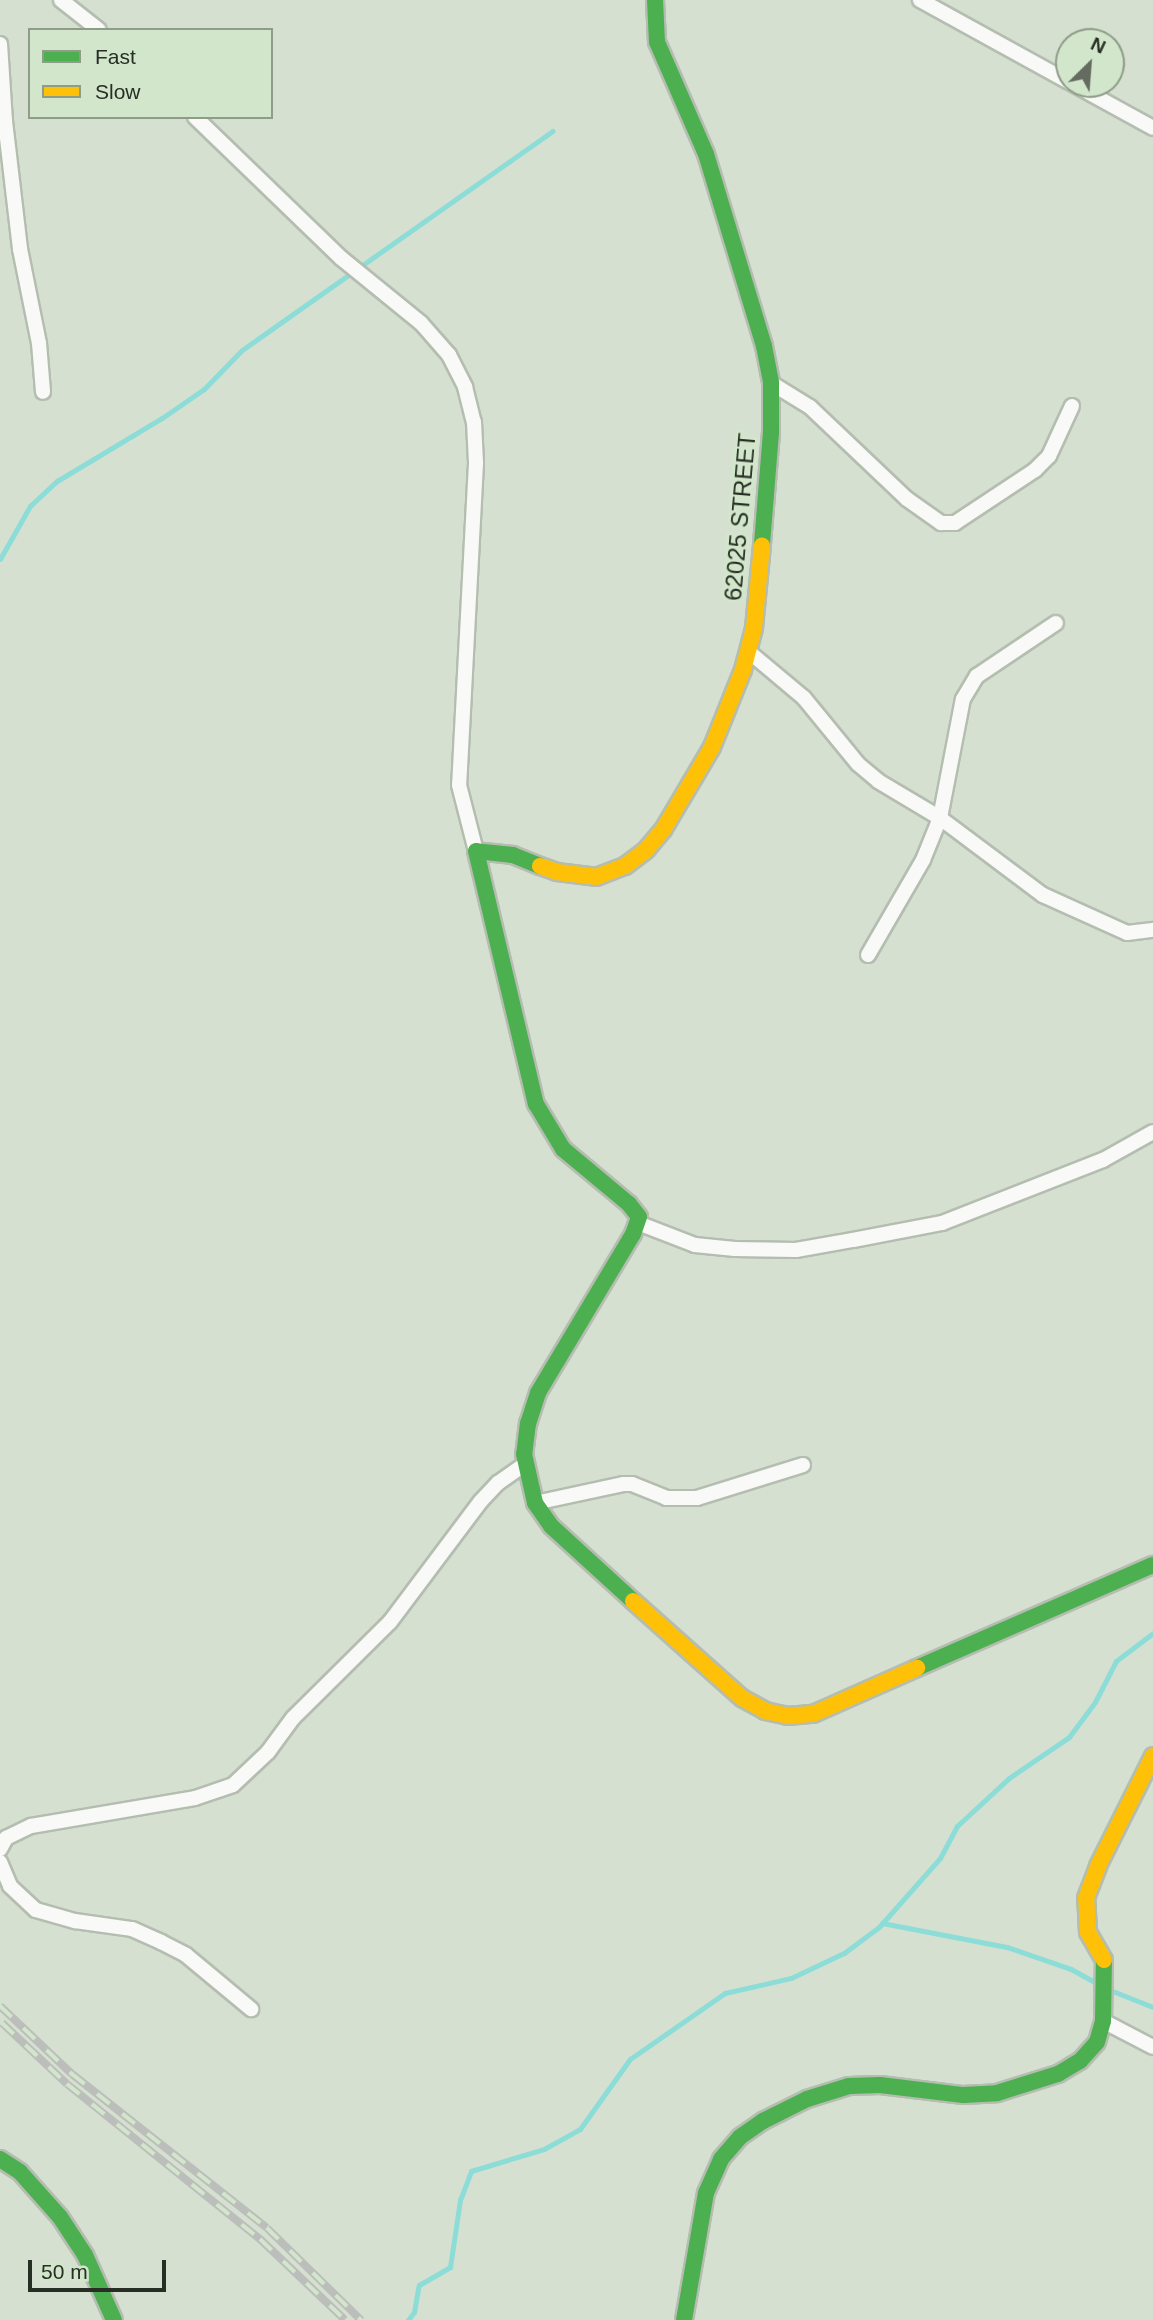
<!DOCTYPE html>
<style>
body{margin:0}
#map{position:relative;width:1153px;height:2320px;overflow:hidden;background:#d5e0d1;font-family:Helvetica,sans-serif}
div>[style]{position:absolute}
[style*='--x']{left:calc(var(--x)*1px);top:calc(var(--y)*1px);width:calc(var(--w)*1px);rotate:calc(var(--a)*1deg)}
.stream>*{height:5px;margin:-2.5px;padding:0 2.5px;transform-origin:2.5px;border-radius:2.5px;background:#8cdcd7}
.roads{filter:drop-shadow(2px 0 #b5bdb1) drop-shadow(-2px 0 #b5bdb1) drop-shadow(0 2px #b5bdb1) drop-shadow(0 -2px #b5bdb1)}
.street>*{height:14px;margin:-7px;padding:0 7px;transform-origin:7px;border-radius:7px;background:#f9faf8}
.fast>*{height:16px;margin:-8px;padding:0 8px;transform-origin:8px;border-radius:8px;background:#4caf50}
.slow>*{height:16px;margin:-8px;padding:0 8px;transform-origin:8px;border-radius:8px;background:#ffc107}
.rail>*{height:8px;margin-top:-4px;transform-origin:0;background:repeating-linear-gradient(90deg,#d2e6cb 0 16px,#bcbebb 0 32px);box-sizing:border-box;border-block:2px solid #bcbebb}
span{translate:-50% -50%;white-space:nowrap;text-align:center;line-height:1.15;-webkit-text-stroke:7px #d2e6cb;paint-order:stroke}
.street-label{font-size:24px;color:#272e24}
.legend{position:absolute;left:28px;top:28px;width:245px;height:91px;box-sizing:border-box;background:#d2e6cb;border:2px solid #8e9c88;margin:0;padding:9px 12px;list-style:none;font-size:21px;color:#272e24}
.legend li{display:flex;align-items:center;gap:14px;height:35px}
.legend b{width:35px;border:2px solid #8e9c88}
.north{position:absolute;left:1055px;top:28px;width:70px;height:70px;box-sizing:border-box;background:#d2e6cb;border:2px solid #8e9c88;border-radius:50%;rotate:25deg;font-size:19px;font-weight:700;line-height:28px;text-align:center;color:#272e24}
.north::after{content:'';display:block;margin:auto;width:24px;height:32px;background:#646c61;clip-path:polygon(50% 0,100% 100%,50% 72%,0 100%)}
.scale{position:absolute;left:28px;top:2260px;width:138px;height:32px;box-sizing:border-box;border:4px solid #272e24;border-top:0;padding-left:9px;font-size:21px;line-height:24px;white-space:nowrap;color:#272e24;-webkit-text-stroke:5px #d2e6cb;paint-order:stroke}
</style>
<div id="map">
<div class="stream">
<div style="--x:0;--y:559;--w:61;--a:-60.5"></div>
<div style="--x:30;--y:506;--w:37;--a:-43"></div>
<div style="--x:57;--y:481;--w:122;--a:-31"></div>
<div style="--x:162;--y:418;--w:51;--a:-34.6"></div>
<div style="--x:204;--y:389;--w:54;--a:-45.7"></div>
<div style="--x:242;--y:350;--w:380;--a:-35.2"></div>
<div style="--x:882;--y:1923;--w:127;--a:10.9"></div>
<div style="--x:1007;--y:1947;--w:68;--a:19"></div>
<div style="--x:1071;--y:1969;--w:31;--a:29"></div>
<div style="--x:1110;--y:1990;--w:46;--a:21.6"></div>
<div style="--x:408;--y:2320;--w:10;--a:-53"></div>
<div style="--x:414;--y:2312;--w:27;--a:-80"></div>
<div style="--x:419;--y:2285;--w:36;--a:-30"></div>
<div style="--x:450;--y:2267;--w:68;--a:-81.5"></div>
<div style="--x:460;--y:2200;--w:31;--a:-69"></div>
<div style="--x:471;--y:2171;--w:76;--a:-16.8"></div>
<div style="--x:544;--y:2149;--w:41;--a:-29.1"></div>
<div style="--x:580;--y:2129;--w:86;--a:-54.5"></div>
<div style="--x:630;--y:2059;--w:116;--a:-34.8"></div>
<div style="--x:725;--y:1993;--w:68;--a:-12.8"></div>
<div style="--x:791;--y:1978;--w:59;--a:-25.3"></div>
<div style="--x:844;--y:1953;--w:44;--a:-36.6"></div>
<div style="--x:879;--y:1927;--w:92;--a:-48.5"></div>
<div style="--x:940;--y:1858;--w:36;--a:-62"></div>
<div style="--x:957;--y:1826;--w:71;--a:-42.7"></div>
<div style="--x:1009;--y:1778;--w:73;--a:-34.3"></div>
<div style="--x:1069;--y:1737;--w:44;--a:-53.4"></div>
<div style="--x:1095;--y:1702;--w:46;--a:-62.9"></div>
<div style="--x:1116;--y:1661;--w:46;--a:-37.1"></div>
</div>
<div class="roads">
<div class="street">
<div style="--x:61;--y:0;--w:48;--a:38.3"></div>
<div style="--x:920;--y:0;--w:170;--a:28.8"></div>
<div style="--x:0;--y:44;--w:77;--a:86.3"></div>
<div style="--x:5;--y:121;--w:129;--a:83.3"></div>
<div style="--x:20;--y:249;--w:96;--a:78.6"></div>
<div style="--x:39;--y:343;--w:49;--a:85.3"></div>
<div style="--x:1073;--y:84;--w:91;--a:28.8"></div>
<div style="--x:195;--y:117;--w:203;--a:44"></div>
<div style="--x:341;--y:258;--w:103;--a:39.1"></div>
<div style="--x:421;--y:323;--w:43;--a:48.8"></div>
<div style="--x:449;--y:355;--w:36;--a:63"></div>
<div style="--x:465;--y:387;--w:36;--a:76"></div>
<div style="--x:474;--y:422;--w:41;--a:87.2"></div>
<div style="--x:476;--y:463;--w:322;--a:93"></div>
<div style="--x:459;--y:785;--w:68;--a:75.6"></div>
<div style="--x:771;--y:383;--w:46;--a:31.6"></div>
<div style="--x:810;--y:407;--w:134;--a:43.5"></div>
<div style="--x:907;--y:499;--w:42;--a:35.2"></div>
<div style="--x:941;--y:523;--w:14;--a:0"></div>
<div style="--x:955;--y:523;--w:96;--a:-33.5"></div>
<div style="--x:1035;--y:470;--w:20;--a:-45"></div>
<div style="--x:1049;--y:456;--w:55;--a:-65.3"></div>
<div style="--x:748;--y:651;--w:73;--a:40"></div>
<div style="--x:804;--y:698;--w:85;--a:50.7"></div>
<div style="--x:858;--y:764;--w:26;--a:40"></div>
<div style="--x:878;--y:781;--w:72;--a:30.8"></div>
<div style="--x:940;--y:818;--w:129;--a:36.8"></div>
<div style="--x:1043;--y:895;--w:92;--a:24.3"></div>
<div style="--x:1127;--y:933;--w:26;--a:-7"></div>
<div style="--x:868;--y:955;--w:110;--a:-59.9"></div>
<div style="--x:923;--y:860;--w:45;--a:-68"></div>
<div style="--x:940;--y:818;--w:121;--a:-79.1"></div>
<div style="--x:963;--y:699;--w:27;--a:-59"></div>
<div style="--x:977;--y:676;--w:95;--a:-33.9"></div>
<div style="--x:638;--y:1223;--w:61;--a:21.1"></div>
<div style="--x:695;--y:1245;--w:40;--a:5.7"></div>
<div style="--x:735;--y:1249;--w:61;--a:0.9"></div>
<div style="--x:796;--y:1250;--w:58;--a:-10"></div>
<div style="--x:853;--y:1240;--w:91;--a:-10.8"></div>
<div style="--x:942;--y:1223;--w:173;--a:-21.4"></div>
<div style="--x:1103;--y:1160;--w:57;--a:-29.2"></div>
<div style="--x:535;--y:1503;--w:91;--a:-12.1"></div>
<div style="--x:624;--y:1484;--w:8;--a:0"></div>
<div style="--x:632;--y:1484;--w:37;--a:22"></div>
<div style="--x:666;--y:1498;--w:31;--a:0"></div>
<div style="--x:697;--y:1498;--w:111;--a:-17.3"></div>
<div style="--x:0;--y:1849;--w:13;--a:-61"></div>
<div style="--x:6;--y:1838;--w:28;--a:-26"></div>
<div style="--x:31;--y:1826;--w:166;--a:-9.7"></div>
<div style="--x:195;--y:1798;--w:40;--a:-18.9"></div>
<div style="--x:233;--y:1785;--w:48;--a:-43.3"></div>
<div style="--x:268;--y:1752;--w:42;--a:-53.7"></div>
<div style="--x:293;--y:1718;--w:136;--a:-44.7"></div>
<div style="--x:390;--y:1622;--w:151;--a:-53.1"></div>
<div style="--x:481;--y:1501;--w:25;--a:-47"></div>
<div style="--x:498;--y:1483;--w:33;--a:-35"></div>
<div style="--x:0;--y:1862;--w:26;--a:67"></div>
<div style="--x:10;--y:1886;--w:35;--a:43"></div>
<div style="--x:36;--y:1910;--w:41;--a:15.8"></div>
<div style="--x:75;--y:1921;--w:58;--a:8"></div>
<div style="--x:132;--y:1929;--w:32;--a:24"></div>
<div style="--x:161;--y:1942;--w:28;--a:27"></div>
<div style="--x:186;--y:1955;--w:85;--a:39.7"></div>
<div style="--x:1103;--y:2021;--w:56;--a:27.5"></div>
</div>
<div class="fast">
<div style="--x:655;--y:0;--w:42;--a:87.3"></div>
<div style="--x:657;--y:42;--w:122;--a:66.4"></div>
<div style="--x:706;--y:154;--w:201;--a:73.2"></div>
<div style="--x:764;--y:346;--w:38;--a:79"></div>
<div style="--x:771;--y:383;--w:49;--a:90"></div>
<div style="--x:771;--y:432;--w:113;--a:94.6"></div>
<div style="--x:540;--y:866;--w:29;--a:-158"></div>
<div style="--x:513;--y:855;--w:37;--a:-174"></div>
<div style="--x:476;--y:851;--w:260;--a:76.7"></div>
<div style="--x:536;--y:1104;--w:52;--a:59"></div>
<div style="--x:563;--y:1149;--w:86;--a:39.8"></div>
<div style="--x:629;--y:1204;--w:16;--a:52"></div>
<div style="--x:639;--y:1217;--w:18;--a:109"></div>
<div style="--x:633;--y:1234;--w:185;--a:120.9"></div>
<div style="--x:538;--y:1393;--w:32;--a:108"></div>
<div style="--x:528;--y:1423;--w:31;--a:97"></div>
<div style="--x:524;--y:1454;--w:50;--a:77.3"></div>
<div style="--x:535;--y:1503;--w:28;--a:55"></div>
<div style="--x:551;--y:1526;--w:111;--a:42.4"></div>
<div style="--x:917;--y:1668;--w:257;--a:-23.6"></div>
<div style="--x:0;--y:2159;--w:24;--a:33"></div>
<div style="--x:20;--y:2172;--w:60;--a:48.4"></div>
<div style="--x:60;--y:2217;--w:45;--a:56.7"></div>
<div style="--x:85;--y:2255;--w:71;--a:66"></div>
<div style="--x:684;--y:2320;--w:129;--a:-80.2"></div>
<div style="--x:706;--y:2193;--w:37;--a:-66"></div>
<div style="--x:721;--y:2159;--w:29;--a:-49"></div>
<div style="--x:740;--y:2137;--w:28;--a:-35"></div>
<div style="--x:763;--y:2121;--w:49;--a:-26.6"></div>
<div style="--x:807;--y:2099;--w:44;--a:-17.2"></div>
<div style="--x:849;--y:2086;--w:31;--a:-2"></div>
<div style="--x:880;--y:2085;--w:84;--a:6.9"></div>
<div style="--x:963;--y:2095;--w:34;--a:-3"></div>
<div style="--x:997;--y:2093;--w:64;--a:-17.3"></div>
<div style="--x:1058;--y:2074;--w:26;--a:-31"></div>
<div style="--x:1080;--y:2061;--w:25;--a:-48"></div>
<div style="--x:1097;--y:2042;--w:22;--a:-74"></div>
<div style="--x:1103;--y:2021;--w:61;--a:-89.1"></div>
</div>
<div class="slow">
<div style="--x:540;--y:866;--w:18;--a:19"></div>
<div style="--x:557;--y:872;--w:39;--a:7"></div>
<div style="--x:596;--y:877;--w:31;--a:-21"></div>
<div style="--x:625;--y:866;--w:26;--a:-37"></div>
<div style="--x:646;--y:850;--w:26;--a:-50"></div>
<div style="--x:663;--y:830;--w:96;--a:-59.4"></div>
<div style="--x:712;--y:747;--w:83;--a:-68.1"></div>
<div style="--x:743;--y:670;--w:43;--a:-75.3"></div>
<div style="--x:754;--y:628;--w:83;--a:-84.5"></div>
<div style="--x:633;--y:1601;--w:146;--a:41.7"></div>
<div style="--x:742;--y:1698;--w:26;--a:29"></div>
<div style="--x:765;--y:1711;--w:24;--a:12"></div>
<div style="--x:788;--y:1716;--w:25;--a:-5"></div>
<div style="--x:813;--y:1714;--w:114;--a:-23.9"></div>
<div style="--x:1104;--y:1960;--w:32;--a:-120"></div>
<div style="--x:1088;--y:1932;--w:34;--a:-93"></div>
<div style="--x:1086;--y:1898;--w:34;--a:-69"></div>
<div style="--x:1098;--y:1866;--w:123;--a:-63.4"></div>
</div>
</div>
<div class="rail">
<div style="--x:0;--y:2006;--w:99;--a:43.4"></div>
<div style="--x:72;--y:2074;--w:248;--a:38.3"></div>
<div style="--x:267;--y:2228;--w:132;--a:44.4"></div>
<div style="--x:2;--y:2023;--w:89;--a:43.2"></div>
<div style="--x:67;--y:2084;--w:248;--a:38.8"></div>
<div style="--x:260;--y:2239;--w:117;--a:43.6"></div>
</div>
<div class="street-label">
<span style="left:740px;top:517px;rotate:-85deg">62025 STREET</span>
</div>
<ul class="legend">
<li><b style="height:9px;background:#4caf50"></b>Fast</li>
<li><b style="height:9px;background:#ffc107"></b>Slow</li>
</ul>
<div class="north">N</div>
<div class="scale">50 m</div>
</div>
